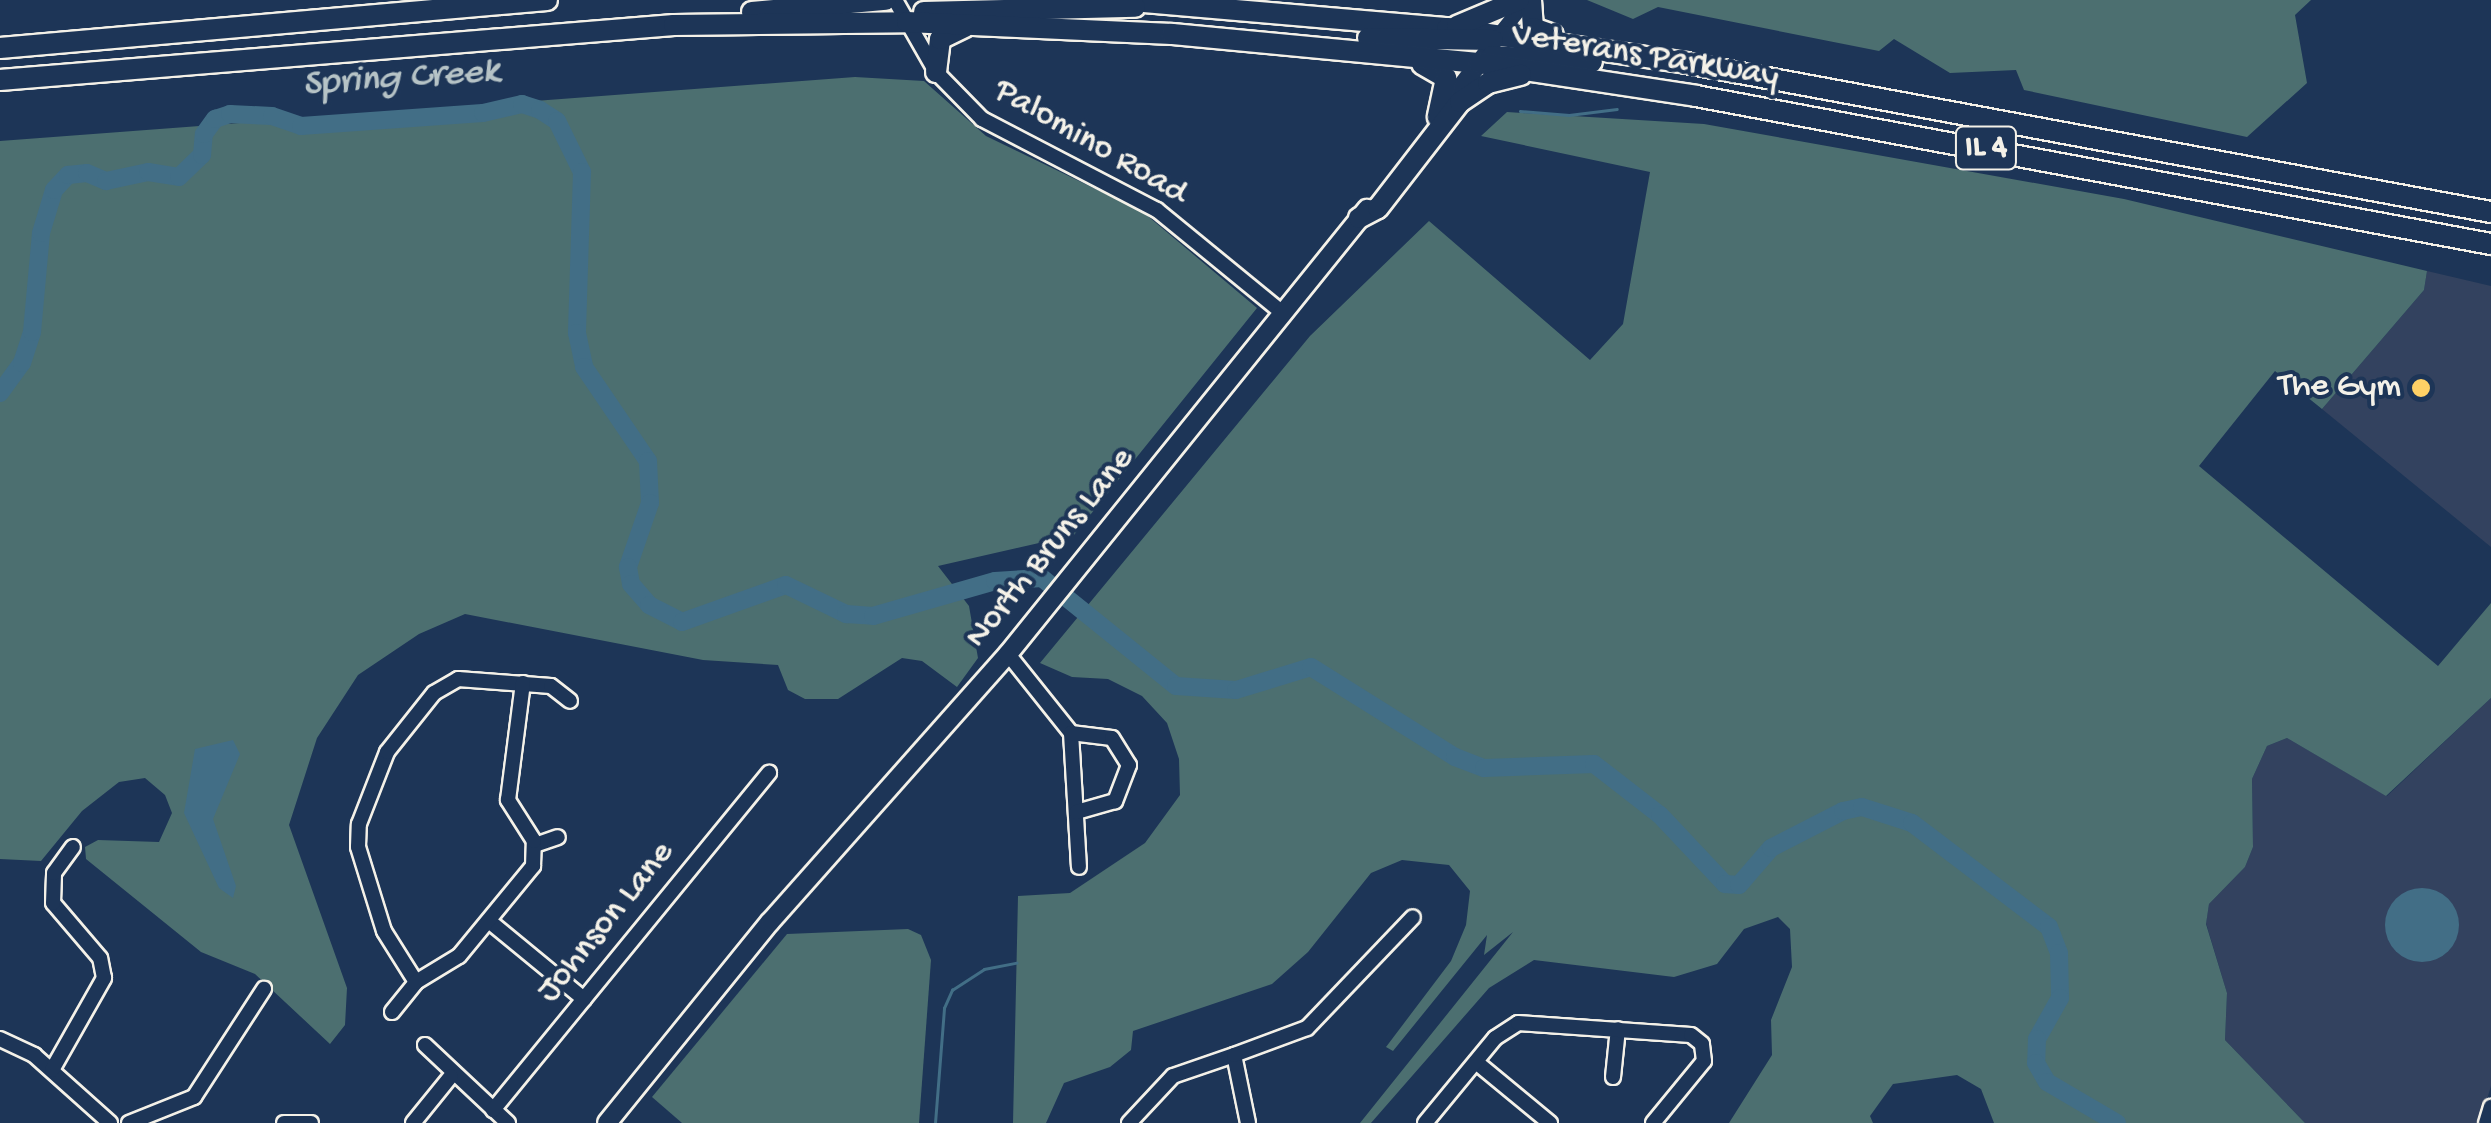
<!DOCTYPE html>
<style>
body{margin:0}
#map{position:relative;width:2491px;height:1123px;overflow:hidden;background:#1d3557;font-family:"Gochi Hand",sans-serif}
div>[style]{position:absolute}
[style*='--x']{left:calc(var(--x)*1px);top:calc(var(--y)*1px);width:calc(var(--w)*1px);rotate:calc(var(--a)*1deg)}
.built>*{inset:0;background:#33425f}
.green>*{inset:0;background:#4c6f70}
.water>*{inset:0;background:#426e86}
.round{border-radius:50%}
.stream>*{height:2.5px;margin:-1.25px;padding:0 1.25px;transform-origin:1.25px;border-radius:1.25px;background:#426e86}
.river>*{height:18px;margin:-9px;padding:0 9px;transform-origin:9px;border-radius:9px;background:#426e86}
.roads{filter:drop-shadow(2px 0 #f4f1e8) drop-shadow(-2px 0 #f4f1e8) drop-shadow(0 2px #f4f1e8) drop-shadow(0 -2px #f4f1e8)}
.minor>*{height:14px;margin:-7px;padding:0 7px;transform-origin:7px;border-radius:7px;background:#1d3557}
.major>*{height:18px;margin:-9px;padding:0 9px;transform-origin:9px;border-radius:9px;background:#1d3557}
.highway>*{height:20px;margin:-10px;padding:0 10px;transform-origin:10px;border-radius:10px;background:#1d3557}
.dots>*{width:28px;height:28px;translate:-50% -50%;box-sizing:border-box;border:5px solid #1d3557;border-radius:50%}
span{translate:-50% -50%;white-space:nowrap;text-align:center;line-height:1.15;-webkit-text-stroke:8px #1d3557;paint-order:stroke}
.shield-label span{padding:2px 8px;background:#1d3557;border:2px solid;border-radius:8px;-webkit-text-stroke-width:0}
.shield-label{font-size:32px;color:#f4f1e8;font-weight:700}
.street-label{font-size:35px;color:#f4f1e8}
.poi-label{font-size:35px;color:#f4f1e8}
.right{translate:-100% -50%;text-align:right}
.water-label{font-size:38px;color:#b6c3c6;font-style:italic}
</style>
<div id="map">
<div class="built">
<div style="clip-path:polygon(2427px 271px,2491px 286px,2491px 547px,2322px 409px,2424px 290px)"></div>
<div style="clip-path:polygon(2491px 698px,2491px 1086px,2480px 1123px,2305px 1123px,2225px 1040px,2227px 993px,2206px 923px,2209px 904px,2245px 867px,2253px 847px,2252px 779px,2267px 746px,2287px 738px,2387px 796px)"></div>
</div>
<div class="green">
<div style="clip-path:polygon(1587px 0,2311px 0,2295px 15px,2307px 83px,2247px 137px,2024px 90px,2016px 70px,1950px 73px,1894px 39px,1879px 51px,1658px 7px,1633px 19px)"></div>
<div style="clip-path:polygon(855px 77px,924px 81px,986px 136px,1143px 212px,1257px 308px,1074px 535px,938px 566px,969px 606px,978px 658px,957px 687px,922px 661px,902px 658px,838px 699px,805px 699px,788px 690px,778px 665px,703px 660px,465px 614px,419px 634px,358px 675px,317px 738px,289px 825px,347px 988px,345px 1025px,330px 1044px,255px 974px,201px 952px,86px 859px,85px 847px,98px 840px,159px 842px,172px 813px,165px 795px,145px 778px,119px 782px,82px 811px,41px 861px,0 859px,0 141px)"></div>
<div style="clip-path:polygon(1507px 112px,1704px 124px,2124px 199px,2427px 271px,2424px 290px,2322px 409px,2275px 371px,2199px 466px,2438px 666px,2491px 603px,2491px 698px,2386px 796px,2287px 738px,2267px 746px,2252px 779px,2253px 847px,2245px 867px,2209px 904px,2206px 924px,2227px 993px,2225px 1040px,2305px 1123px,1994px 1123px,1981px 1089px,1957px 1075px,1893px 1084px,1870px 1116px,1873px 1123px,1729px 1123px,1772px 1055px,1771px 1020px,1792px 967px,1790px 929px,1778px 917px,1744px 929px,1717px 964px,1674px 977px,1534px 960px,1489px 988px,1371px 1123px,1360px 1123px,1513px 932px,1484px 955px,1487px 935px,1393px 1051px,1386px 1047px,1451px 961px,1466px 925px,1470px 891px,1449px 865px,1402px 860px,1371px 873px,1308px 952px,1272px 984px,1133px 1031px,1131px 1050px,1110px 1067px,1064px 1083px,1046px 1123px,1013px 1123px,1018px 896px,1070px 893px,1145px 843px,1180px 795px,1179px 759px,1167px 723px,1142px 696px,1108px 679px,1072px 677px,1040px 663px,1310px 336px,1429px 221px,1590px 360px,1623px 324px,1650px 172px,1481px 136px)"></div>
<div style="clip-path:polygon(908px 929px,921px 935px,931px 960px,919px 1123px,682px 1123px,652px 1097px,787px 934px)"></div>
</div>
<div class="water">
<div style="clip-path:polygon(233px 740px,240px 754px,213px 819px,236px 886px,233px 898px,219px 888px,184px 813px,195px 749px)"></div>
<div class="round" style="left:2385px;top:888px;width:74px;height:74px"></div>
</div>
<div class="stream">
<div style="--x:1520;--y:111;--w:49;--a:4.7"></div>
<div style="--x:1569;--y:115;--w:48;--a:-7.1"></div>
<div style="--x:935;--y:1123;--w:115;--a:-85.5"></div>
<div style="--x:944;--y:1008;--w:20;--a:-66"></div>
<div style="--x:952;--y:990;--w:38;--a:-33"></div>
<div style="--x:984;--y:969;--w:33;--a:-11"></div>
</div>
<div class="river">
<div style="--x:0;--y:393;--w:37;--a:-54"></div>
<div style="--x:22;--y:363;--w:33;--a:-72"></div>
<div style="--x:32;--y:332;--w:99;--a:-84.8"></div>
<div style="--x:41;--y:233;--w:45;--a:-73.2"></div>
<div style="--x:54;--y:190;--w:21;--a:-47"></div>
<div style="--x:68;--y:175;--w:19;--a:-6"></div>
<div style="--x:87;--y:173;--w:21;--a:23"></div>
<div style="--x:106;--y:181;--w:43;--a:-12.1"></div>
<div style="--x:148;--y:172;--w:31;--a:9"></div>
<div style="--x:179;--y:177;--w:32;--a:-44"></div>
<div style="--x:202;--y:155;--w:21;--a:-85"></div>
<div style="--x:204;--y:134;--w:19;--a:-54"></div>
<div style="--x:215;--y:119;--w:16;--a:-18"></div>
<div style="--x:230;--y:114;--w:42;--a:2.7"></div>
<div style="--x:272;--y:116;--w:31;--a:19"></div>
<div style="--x:301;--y:126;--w:182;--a:-4.1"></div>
<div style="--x:483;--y:113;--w:40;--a:-13"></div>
<div style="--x:522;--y:104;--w:19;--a:18"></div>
<div style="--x:540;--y:110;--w:20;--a:33"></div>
<div style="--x:557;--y:121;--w:57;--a:63.9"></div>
<div style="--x:582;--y:172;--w:161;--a:91.8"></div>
<div style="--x:577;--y:333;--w:35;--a:78"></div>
<div style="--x:584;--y:367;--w:114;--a:55.8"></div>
<div style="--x:648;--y:461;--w:42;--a:87.3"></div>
<div style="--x:650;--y:503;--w:68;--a:109"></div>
<div style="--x:628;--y:567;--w:17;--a:80"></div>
<div style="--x:631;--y:584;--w:28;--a:49"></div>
<div style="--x:649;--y:605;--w:37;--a:27"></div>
<div style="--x:682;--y:622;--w:110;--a:-19.6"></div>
<div style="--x:786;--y:585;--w:67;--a:25.8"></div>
<div style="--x:846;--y:614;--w:27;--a:4"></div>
<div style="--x:873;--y:616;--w:127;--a:-16"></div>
<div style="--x:995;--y:581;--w:47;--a:-3.7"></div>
<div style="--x:1042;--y:578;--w:172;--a:38.9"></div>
<div style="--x:1176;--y:686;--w:60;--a:3.8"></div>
<div style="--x:1236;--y:690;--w:78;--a:-17"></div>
<div style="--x:1311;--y:667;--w:170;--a:32"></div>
<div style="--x:1455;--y:757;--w:31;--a:21"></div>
<div style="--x:1484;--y:768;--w:110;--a:-2.1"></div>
<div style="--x:1594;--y:764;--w:83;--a:37.7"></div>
<div style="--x:1660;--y:815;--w:95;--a:46.7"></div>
<div style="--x:1725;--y:884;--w:14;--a:4"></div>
<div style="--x:1739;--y:885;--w:49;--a:-49.1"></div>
<div style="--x:1771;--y:848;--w:81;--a:-27.2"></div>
<div style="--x:1843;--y:811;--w:19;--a:-12"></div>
<div style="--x:1862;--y:807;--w:52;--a:17.7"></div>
<div style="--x:1912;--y:823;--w:172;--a:37.2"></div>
<div style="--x:2049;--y:927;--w:28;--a:69"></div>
<div style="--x:2059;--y:953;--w:45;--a:88.7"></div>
<div style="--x:2060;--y:998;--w:47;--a:119.3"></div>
<div style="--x:2037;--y:1039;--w:24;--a:92"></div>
<div style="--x:2036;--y:1063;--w:22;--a:60"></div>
<div style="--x:2047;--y:1082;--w:81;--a:30.4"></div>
</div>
<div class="roads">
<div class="minor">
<div style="--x:895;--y:0;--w:83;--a:60.3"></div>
<div style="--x:936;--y:72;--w:66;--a:45.6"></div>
<div style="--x:982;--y:119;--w:197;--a:27.5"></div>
<div style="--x:1157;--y:210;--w:164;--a:39.3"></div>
<div style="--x:1499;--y:35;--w:45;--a:-51.3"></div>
<div style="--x:1008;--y:654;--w:101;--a:51.4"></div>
<div style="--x:1071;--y:733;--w:134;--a:86.6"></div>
<div style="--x:1071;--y:733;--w:41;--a:7"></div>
<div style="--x:1112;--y:738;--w:32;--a:58"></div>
<div style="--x:1129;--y:765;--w:39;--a:111"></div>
<div style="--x:1115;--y:801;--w:40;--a:164"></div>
<div style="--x:535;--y:845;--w:24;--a:-19"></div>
<div style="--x:489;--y:921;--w:123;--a:39.4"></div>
<div style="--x:416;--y:982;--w:60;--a:-122.1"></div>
<div style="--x:384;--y:931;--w:88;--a:-107.2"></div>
<div style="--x:358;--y:847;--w:23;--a:-88"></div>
<div style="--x:359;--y:824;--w:77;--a:-68.7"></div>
<div style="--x:387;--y:752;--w:75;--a:-51.5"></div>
<div style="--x:434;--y:693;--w:28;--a:-30"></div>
<div style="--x:458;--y:679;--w:93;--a:4.3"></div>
<div style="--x:551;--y:686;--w:24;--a:38"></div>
<div style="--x:392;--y:1012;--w:38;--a:-51"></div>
<div style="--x:416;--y:982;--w:50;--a:-31.2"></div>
<div style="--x:459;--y:956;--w:117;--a:-50.6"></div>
<div style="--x:533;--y:866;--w:25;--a:-88"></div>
<div style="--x:534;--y:841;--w:49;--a:-122.4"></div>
<div style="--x:508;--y:800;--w:118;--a:-82.7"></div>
<div style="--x:0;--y:1039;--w:38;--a:25"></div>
<div style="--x:34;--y:1055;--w:102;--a:41.8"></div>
<div style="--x:425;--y:1045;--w:114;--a:43.2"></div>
<div style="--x:1476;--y:1062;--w:96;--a:39.5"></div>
<div style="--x:52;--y:1070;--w:106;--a:-60.5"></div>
<div style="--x:104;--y:978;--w:20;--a:-101"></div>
<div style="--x:100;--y:958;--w:72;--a:-130.5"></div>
<div style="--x:53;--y:903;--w:30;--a:-88"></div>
<div style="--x:54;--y:873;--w:32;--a:-54"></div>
<div style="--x:1613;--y:1077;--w:48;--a:-84.1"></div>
<div style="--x:493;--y:1110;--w:436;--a:-50.7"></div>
<div style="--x:129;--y:1123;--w:70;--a:-21.8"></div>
<div style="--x:194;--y:1097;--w:129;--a:-57.1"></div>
<div style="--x:284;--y:1123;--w:27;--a:0"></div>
<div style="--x:413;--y:1123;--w:60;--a:-51"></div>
<div style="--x:1129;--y:1123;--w:64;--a:-46.9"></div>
<div style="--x:1173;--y:1076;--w:65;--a:-19"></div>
<div style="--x:1248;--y:1123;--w:69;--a:-101.6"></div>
<div style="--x:1234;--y:1055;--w:78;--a:-20.3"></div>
<div style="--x:1307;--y:1028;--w:153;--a:-46.3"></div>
<div style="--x:1425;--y:1123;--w:110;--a:-50.5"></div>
<div style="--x:1495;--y:1038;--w:27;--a:-33"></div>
<div style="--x:1518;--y:1023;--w:173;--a:4"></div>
<div style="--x:1691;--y:1035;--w:14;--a:39"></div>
<div style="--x:1653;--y:1123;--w:80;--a:-50.6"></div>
<div style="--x:1704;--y:1061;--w:17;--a:-97"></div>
<div style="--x:2486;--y:1123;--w:17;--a:-73"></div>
</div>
<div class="major">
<div style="--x:1444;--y:109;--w:69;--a:-52.6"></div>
<div style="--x:607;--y:1123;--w:259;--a:-51"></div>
<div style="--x:770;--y:922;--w:358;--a:-48.4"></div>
<div style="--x:1008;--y:654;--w:572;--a:-51.11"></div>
</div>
<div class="highway">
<div style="--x:1119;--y:0;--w:329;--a:4.9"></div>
<div style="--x:1447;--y:28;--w:242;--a:8.3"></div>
<div style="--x:1686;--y:63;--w:819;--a:10.49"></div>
<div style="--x:1531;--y:0;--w:28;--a:86"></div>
<div style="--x:1533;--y:28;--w:21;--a:19"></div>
<div style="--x:752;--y:12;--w:134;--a:-5.2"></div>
<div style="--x:924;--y:12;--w:211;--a:-1.4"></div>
<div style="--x:1457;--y:26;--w:67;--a:-22.8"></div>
<div style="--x:1368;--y:38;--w:125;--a:0.9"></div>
<div style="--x:0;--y:48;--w:549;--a:-5.01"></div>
<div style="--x:1492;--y:56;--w:100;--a:3.4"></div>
<div style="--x:1422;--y:64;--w:28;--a:30"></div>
<div style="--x:1446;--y:78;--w:40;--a:102"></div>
<div style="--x:936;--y:72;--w:33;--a:-83"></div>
<div style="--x:940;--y:39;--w:28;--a:-26"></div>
<div style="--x:0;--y:80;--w:676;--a:-4.67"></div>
<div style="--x:674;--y:25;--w:233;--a:-0.7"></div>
<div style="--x:907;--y:22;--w:265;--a:2.6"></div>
<div style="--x:1172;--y:34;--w:308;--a:5.4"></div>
<div style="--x:1479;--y:63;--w:219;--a:8.6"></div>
<div style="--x:1696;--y:96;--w:809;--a:10.55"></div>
<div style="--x:1359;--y:218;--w:21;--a:-28"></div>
<div style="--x:1378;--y:208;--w:134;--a:-52.3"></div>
<div style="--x:1460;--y:102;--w:34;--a:-34"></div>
<div style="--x:1488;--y:83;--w:34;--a:-14"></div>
</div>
</div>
<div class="dots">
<div style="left:2421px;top:388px;background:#ffd166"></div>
</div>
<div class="shield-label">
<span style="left:1986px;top:148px">IL 4</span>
</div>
<div class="street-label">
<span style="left:1645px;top:57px;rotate:9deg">Veterans Parkway</span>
<span style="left:1090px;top:143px;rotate:30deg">Palomino Road</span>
<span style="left:1051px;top:549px;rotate:-51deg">North Bruns Lane</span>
<span style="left:607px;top:923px;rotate:-51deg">Johnson Lane</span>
</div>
<div class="poi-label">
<span class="right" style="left:2401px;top:388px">The Gym</span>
</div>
<div class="water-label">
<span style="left:401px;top:80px;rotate:-4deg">Spring Creek</span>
</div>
</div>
